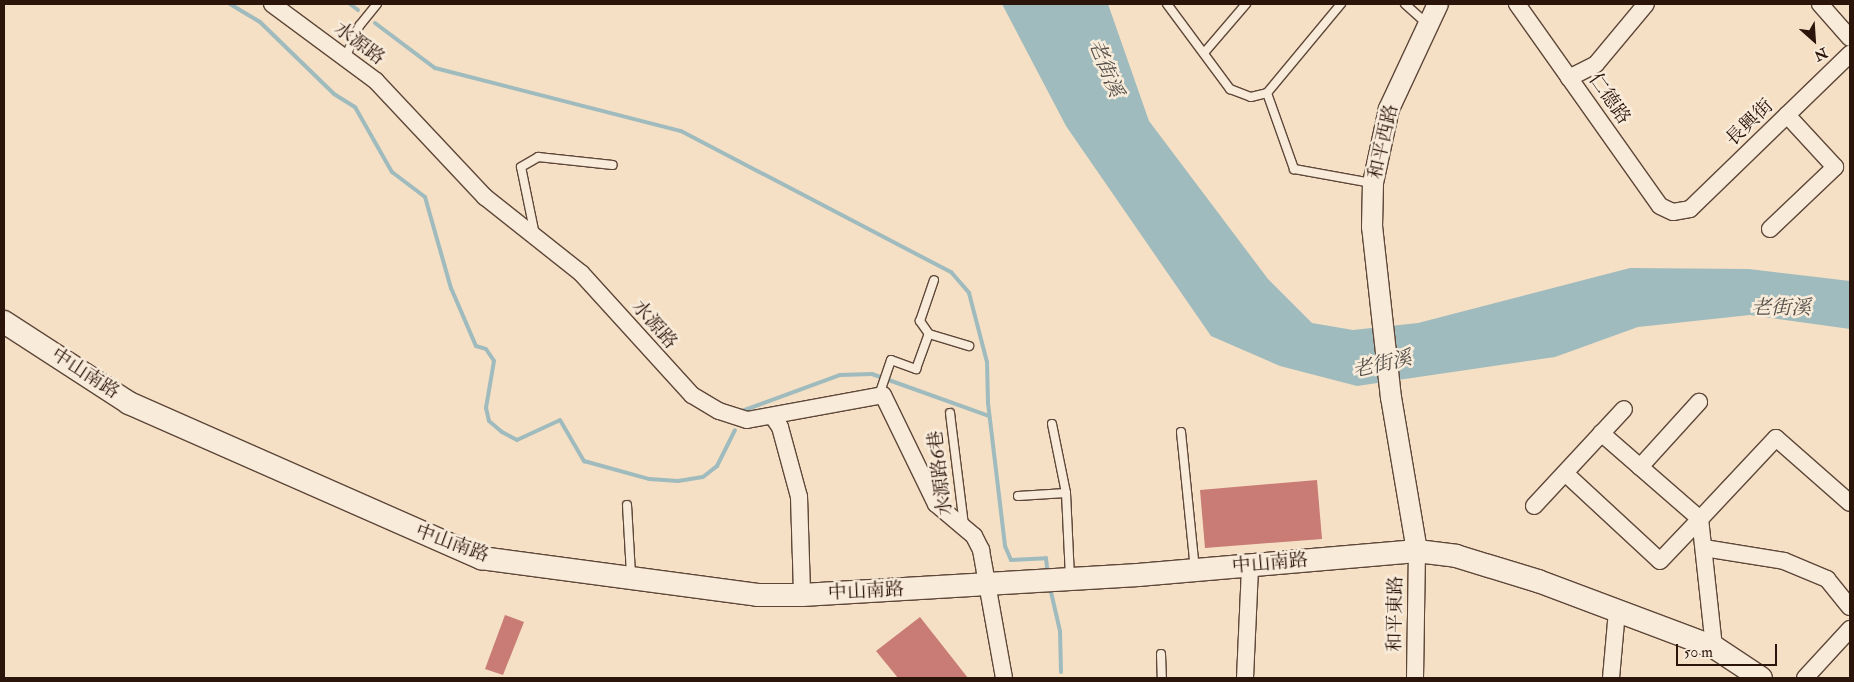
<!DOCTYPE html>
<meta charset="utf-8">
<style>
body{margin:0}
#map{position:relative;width:1854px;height:682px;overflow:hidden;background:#f5e0c5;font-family:"IM FELL Double Pica","Noto Serif TC",serif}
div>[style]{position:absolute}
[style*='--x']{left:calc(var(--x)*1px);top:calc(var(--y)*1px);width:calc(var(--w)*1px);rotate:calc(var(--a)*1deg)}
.water>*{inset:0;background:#9fbbbd}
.stream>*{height:4px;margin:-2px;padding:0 2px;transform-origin:2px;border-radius:2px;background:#9fbbbd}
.building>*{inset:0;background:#c97b76}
.roads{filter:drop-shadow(1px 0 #5e4739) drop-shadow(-1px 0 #5e4739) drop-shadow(0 1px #5e4739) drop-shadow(0 -1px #5e4739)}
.service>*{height:8px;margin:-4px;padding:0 4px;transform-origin:4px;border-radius:4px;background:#f8ebd9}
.minor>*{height:16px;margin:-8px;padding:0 8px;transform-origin:8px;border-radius:8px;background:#f8ebd9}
.tertiary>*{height:20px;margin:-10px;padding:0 10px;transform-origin:10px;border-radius:10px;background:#f8ebd9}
.secondary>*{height:22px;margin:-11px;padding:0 11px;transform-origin:11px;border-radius:11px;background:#f8ebd9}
span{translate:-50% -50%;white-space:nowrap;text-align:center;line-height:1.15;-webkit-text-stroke:5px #f8ebd9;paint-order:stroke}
.street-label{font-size:19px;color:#2b140a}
.water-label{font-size:20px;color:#544e49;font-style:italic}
.frame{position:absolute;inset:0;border:5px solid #2b140a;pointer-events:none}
.north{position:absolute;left:1789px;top:15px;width:50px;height:50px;-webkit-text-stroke:4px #f8ebd9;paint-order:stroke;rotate:154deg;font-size:14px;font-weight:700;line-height:20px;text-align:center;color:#2b140a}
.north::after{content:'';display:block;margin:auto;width:18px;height:22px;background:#2b140a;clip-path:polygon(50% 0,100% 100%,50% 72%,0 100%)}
.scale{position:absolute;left:1676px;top:644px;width:101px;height:22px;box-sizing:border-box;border:2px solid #2b140a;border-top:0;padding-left:6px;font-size:15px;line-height:18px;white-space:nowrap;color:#2b140a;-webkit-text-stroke:4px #f8ebd9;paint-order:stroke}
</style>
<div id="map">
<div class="water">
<div style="clip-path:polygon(1002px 4px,1108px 4px,1149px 121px,1268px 279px,1312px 323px,1353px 330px,1418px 323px,1630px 268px,1749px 269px,1850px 281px,1850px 329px,1750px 315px,1638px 327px,1555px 357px,1357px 386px,1280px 366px,1211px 336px,1066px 126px)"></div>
</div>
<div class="stream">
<div style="--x:230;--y:4;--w:35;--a:31"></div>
<div style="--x:260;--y:22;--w:103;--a:44.2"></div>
<div style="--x:334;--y:94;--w:25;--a:32"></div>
<div style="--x:355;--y:107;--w:75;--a:60.4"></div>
<div style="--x:392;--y:172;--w:41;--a:37.1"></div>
<div style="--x:425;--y:197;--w:95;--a:74.1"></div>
<div style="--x:451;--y:288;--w:63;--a:66.7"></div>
<div style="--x:476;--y:346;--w:10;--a:17"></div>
<div style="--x:486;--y:349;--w:14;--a:56"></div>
<div style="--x:494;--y:361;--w:48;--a:99.7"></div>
<div style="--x:486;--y:408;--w:13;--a:77"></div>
<div style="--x:489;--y:421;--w:17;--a:40"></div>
<div style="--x:502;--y:432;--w:17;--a:28"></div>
<div style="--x:517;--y:440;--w:47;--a:-24.9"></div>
<div style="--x:560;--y:420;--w:48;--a:59.7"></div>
<div style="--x:584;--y:461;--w:67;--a:15.5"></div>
<div style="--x:649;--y:479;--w:29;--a:4"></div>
<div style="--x:678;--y:481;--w:25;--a:-9"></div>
<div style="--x:703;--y:477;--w:18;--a:-38"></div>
<div style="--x:717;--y:466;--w:40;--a:-63.4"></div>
<div style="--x:350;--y:4;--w:10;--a:37"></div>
<div style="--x:375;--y:23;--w:75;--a:36.9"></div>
<div style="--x:435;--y:68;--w:254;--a:14.4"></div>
<div style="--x:681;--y:131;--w:305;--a:27.6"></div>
<div style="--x:951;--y:272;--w:28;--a:49"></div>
<div style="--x:969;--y:293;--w:71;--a:75.4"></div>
<div style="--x:987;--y:362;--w:41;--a:88.6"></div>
<div style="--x:988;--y:403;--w:144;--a:83.2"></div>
<div style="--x:1005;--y:546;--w:15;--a:67"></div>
<div style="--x:1011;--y:560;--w:35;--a:-3"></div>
<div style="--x:1046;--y:558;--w:10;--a:84"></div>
<div style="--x:742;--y:411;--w:104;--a:-20.2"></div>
<div style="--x:840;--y:375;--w:32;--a:-2"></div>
<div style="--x:872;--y:374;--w:124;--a:19.7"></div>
<div style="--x:1051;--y:592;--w:40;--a:77"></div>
<div style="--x:1060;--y:631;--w:41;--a:88.6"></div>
</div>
<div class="building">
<div style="clip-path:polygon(1317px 480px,1322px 539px,1205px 548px,1200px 490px)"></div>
<div style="clip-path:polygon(505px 615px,524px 622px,503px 675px,485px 669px)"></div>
<div style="clip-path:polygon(920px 617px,968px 678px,898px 678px,876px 651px)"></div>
</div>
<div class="roads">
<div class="service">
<div style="--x:1167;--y:4;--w:106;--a:53.5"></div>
<div style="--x:1230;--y:89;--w:22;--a:21"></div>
<div style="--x:1251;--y:97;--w:16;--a:-14"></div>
<div style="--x:1405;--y:4;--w:30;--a:42"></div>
<div style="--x:1204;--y:53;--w:65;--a:-49.4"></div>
<div style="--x:345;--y:58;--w:36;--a:-66"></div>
<div style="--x:360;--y:25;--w:27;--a:-51"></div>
<div style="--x:1267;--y:93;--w:81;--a:70.4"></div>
<div style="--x:1294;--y:169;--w:79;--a:10.2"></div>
<div style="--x:1267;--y:93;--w:116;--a:-50.3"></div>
<div style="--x:535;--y:235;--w:69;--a:-101.6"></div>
<div style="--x:521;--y:167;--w:20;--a:-30"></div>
<div style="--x:538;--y:157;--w:75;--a:6.1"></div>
<div style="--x:929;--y:334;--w:42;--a:16.7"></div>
<div style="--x:879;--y:395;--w:37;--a:-71"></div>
<div style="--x:891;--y:360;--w:27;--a:20"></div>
<div style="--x:916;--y:369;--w:37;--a:-70"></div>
<div style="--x:929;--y:334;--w:16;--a:-125"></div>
<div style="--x:920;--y:321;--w:43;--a:-71.1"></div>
<div style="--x:950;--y:413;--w:114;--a:82.9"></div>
<div style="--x:1052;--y:424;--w:70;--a:78.5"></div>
<div style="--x:1066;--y:493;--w:85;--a:87.3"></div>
<div style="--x:1181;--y:432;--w:138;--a:84.2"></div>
<div style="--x:1018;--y:496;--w:48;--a:-3.6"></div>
<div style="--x:627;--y:505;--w:70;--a:86.7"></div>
<div style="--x:1161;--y:654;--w:24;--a:88"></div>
</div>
<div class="minor">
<div style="--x:272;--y:4;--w:129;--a:36.5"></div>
<div style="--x:376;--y:81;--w:159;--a:46.8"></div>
<div style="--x:485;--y:197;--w:122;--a:38.4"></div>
<div style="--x:581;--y:273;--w:165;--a:47.7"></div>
<div style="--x:692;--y:395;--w:31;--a:31"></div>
<div style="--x:719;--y:411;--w:29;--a:18"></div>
<div style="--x:747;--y:420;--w:138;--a:-10.4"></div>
<div style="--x:883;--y:395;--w:121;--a:64.1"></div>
<div style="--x:936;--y:504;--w:50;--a:40.1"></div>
<div style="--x:974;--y:536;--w:16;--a:63"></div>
<div style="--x:981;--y:550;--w:130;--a:79.8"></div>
<div style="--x:1517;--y:4;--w:247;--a:54.7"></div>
<div style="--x:1660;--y:206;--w:14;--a:25"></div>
<div style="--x:1673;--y:212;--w:17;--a:-10"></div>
<div style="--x:1690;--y:209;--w:223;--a:-44.1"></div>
<div style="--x:1820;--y:4;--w:45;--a:48.6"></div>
<div style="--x:1569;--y:78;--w:30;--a:-27"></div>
<div style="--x:1596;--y:64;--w:78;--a:-50.2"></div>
<div style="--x:1770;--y:229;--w:90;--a:-43.6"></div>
<div style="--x:1835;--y:167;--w:71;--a:-132.7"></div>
<div style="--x:773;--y:417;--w:12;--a:55"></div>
<div style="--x:780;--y:427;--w:73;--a:74.8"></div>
<div style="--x:799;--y:497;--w:98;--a:88.2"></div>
<div style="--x:1640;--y:467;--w:88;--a:-47.8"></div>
<div style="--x:1565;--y:473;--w:129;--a:42.8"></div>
<div style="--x:1660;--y:561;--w:58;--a:-46.4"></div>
<div style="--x:1700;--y:519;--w:131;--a:-139"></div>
<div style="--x:1534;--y:506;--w:132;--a:-47.1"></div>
<div style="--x:1704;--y:548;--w:81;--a:9.2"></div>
<div style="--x:1784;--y:561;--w:47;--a:22.7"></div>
<div style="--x:1827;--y:579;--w:36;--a:51"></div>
<div style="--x:1714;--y:647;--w:129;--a:-96.2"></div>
<div style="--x:1700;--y:519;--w:111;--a:-46.8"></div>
<div style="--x:1776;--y:438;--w:98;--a:41.3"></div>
<div style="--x:1245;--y:678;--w:111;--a:-87.4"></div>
<div style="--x:1415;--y:678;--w:127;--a:-89.1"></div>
<div style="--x:1611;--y:678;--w:67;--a:-84.9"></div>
<div style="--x:1805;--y:678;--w:67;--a:-47.4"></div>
</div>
<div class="tertiary">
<div style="--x:1417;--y:551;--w:155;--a:-99.6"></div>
<div style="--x:1391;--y:398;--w:172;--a:-96.3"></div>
<div style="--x:1372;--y:227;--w:44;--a:-88.7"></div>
<div style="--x:1373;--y:183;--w:76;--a:-77.8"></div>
<div style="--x:1389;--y:109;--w:116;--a:-65"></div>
</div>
<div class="secondary">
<div style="--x:4;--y:322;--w:149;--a:32.9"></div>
<div style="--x:129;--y:403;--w:385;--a:23.8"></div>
<div style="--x:481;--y:558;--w:279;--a:7.6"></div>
<div style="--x:758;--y:595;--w:44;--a:0"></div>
<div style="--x:802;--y:595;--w:337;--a:-3.4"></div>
<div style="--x:1138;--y:575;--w:280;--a:-4.9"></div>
<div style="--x:1417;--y:551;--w:39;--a:7"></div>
<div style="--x:1456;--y:556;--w:86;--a:17"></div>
<div style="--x:1538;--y:581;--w:188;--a:20.6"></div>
<div style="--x:1714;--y:647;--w:56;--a:33.4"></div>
</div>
</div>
<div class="street-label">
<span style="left:359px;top:44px;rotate:37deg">水源路</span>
<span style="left:1609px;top:99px;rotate:55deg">仁德路</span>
<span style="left:1750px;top:123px;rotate:-44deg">長興街</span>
<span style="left:1384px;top:142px;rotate:-77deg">和平西路</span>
<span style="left:654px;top:325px;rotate:49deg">水源路</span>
<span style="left:85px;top:374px;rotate:33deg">中山南路</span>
<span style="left:941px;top:473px;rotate:-97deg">水源路6巷</span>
<span style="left:452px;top:544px;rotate:20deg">中山南路</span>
<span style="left:1270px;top:564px;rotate:-5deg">中山南路</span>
<span style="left:866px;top:592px;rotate:-3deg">中山南路</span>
<span style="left:1396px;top:614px;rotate:-89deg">和平東路</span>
</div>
<div class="water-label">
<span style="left:1106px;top:68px;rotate:68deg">老街溪</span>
<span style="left:1781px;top:307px">老街溪</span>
<span style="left:1382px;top:364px;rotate:-13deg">老街溪</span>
</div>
<div class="frame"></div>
<div class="north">N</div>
<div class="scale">50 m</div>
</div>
